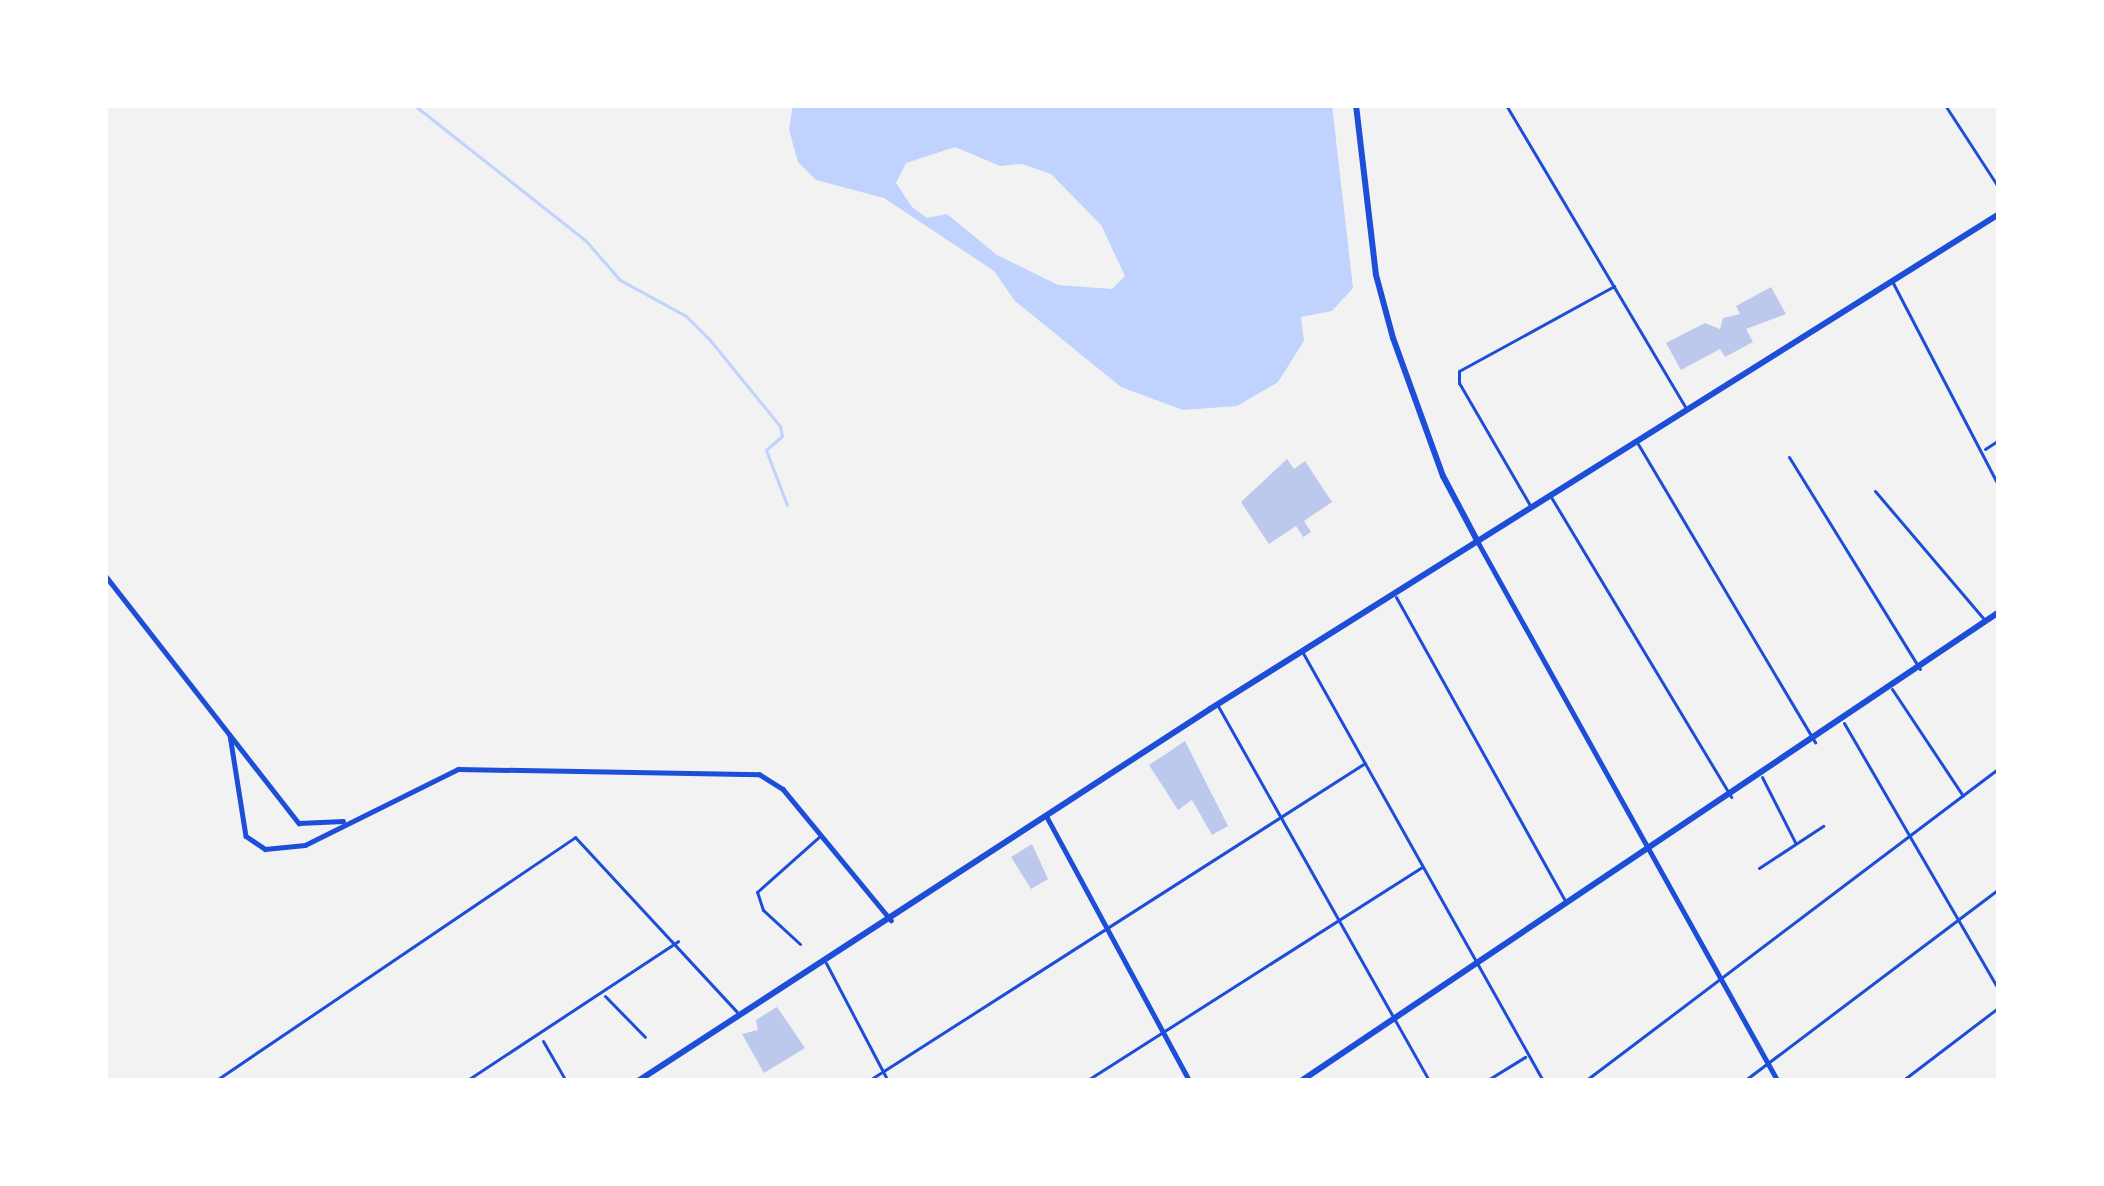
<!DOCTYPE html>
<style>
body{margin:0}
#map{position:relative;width:2104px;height:1186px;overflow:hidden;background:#f2f2f2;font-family:"Golos Text",sans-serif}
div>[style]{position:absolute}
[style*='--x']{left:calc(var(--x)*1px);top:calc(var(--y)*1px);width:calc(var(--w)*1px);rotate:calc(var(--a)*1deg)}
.water>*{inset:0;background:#bfd3fe}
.stream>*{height:3px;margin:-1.5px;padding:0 1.5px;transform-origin:1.5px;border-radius:1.5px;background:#bfd3fe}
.building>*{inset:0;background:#bdc9ec}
.minor>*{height:3px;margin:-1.5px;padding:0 1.5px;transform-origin:1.5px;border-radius:1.5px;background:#1d4ed8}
.tertiary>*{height:4.5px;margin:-2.25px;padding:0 2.25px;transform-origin:2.25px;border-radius:2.25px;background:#1d4ed8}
.secondary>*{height:6px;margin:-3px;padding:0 3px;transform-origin:3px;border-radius:3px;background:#1d4ed8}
.primary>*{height:6px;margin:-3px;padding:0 3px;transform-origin:3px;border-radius:3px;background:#1d4ed8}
span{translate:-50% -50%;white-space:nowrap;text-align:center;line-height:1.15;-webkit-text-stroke:10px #fff;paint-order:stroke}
.frame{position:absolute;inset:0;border:108px solid #fff;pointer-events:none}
</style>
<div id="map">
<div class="water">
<div style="clip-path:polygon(evenodd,793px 105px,1332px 105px,1353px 288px,1332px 311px,1301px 317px,1304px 341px,1278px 382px,1237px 406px,1183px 410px,1121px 387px,1015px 301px,994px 271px,884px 198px,816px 180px,798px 162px,789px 130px,793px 105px,955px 147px,1000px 166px,1022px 164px,1051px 174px,1101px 225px,1125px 276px,1112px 289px,1058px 285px,997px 255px,947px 214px,927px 218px,912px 207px,896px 183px,906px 163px,955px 147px)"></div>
</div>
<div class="stream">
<div style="--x:414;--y:105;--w:219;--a:38.3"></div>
<div style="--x:586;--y:241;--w:52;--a:48.9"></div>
<div style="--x:620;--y:280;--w:75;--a:28.6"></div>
<div style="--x:686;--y:316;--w:34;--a:45"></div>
<div style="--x:710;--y:340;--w:111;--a:50.9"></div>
<div style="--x:780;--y:426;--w:10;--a:79"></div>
<div style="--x:782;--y:436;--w:21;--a:139"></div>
<div style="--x:766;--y:450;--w:59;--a:69.1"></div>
</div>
<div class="building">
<div style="clip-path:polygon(1771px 287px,1786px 314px,1746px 329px,1753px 342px,1725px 357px,1720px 349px,1681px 370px,1666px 343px,1705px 323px,1720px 329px,1723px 318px,1740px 314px,1736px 306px)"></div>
<div style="clip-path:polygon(1287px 459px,1294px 469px,1305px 461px,1332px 502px,1304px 521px,1311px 532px,1303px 537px,1296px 526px,1269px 544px,1241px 502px)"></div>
<div style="clip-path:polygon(1185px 741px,1228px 826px,1212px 835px,1192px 800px,1178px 810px,1149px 765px)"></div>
<div style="clip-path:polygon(1032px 844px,1048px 879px,1031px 889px,1011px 857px)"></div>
<div style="clip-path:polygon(777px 1007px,805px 1048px,764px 1073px,742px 1034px,758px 1030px,756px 1020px)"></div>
</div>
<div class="minor">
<div style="--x:1506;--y:105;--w:352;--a:59.3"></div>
<div style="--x:1945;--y:105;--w:99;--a:57"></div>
<div style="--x:1893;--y:283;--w:230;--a:62.5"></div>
<div style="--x:1638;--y:444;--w:347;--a:59.3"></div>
<div style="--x:1985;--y:449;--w:17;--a:-33"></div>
<div style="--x:1789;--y:457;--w:249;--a:58.3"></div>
<div style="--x:1875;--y:491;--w:167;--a:49.6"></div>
<div style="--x:1551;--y:497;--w:350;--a:59"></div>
<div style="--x:1531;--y:507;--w:143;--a:-120.1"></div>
<div style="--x:1459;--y:383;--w:12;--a:-90"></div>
<div style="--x:1459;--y:371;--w:177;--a:-28.7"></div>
<div style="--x:1396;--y:597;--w:350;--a:60.9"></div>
<div style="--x:1303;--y:653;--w:491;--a:60.7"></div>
<div style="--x:1892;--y:689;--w:128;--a:56.4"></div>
<div style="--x:1218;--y:706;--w:430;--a:60.6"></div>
<div style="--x:1844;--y:723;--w:309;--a:59.9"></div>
<div style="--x:1762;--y:777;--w:73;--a:63.1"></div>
<div style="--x:1759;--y:868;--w:77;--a:-33.3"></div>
<div style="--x:800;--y:944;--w:50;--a:-137.4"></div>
<div style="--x:763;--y:910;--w:19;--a:-108"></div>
<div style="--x:757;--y:892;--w:84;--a:-41.6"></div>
<div style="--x:826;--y:963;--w:133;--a:62.3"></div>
<div style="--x:605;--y:996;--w:57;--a:45.7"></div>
<div style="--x:543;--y:1041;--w:46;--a:60.1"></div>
<div style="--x:215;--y:1081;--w:435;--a:-34.1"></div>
<div style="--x:575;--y:837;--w:238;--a:47.2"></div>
<div style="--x:466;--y:1081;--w:254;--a:-33.4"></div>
<div style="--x:868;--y:1081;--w:590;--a:-32.61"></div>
<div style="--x:1086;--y:1081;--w:398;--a:-32.5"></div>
<div style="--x:1486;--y:1081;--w:46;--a:-31.6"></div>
<div style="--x:1585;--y:1081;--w:519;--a:-37.09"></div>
<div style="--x:1744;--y:1081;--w:319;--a:-37"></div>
<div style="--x:1902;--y:1081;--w:122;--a:-37.3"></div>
</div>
<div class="tertiary">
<div style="--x:1478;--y:542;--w:617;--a:60.9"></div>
<div style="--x:105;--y:575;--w:315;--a:52"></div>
<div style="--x:299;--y:823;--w:44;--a:-2.6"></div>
<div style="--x:230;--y:735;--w:102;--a:81"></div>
<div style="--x:246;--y:836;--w:23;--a:34"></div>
<div style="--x:265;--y:849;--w:40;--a:-5.7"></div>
<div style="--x:305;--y:845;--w:171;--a:-26.4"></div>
<div style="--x:458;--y:769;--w:301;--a:1"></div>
<div style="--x:759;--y:774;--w:28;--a:32"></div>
<div style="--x:783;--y:789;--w:170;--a:50.5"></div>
<div style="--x:1047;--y:817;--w:300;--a:61.6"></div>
</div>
<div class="secondary">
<div style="--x:1356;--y:105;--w:171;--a:83.3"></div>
<div style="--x:1376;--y:275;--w:65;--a:74.9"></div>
<div style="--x:1393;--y:338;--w:147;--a:70.1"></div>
<div style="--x:1443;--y:476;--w:75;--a:62.1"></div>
</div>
<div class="primary">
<div style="--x:638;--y:1081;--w:682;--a:-33.04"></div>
<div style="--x:1210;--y:709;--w:931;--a:-32.1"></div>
<div style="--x:1301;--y:1081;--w:841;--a:-33.9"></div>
</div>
<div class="frame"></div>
</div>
